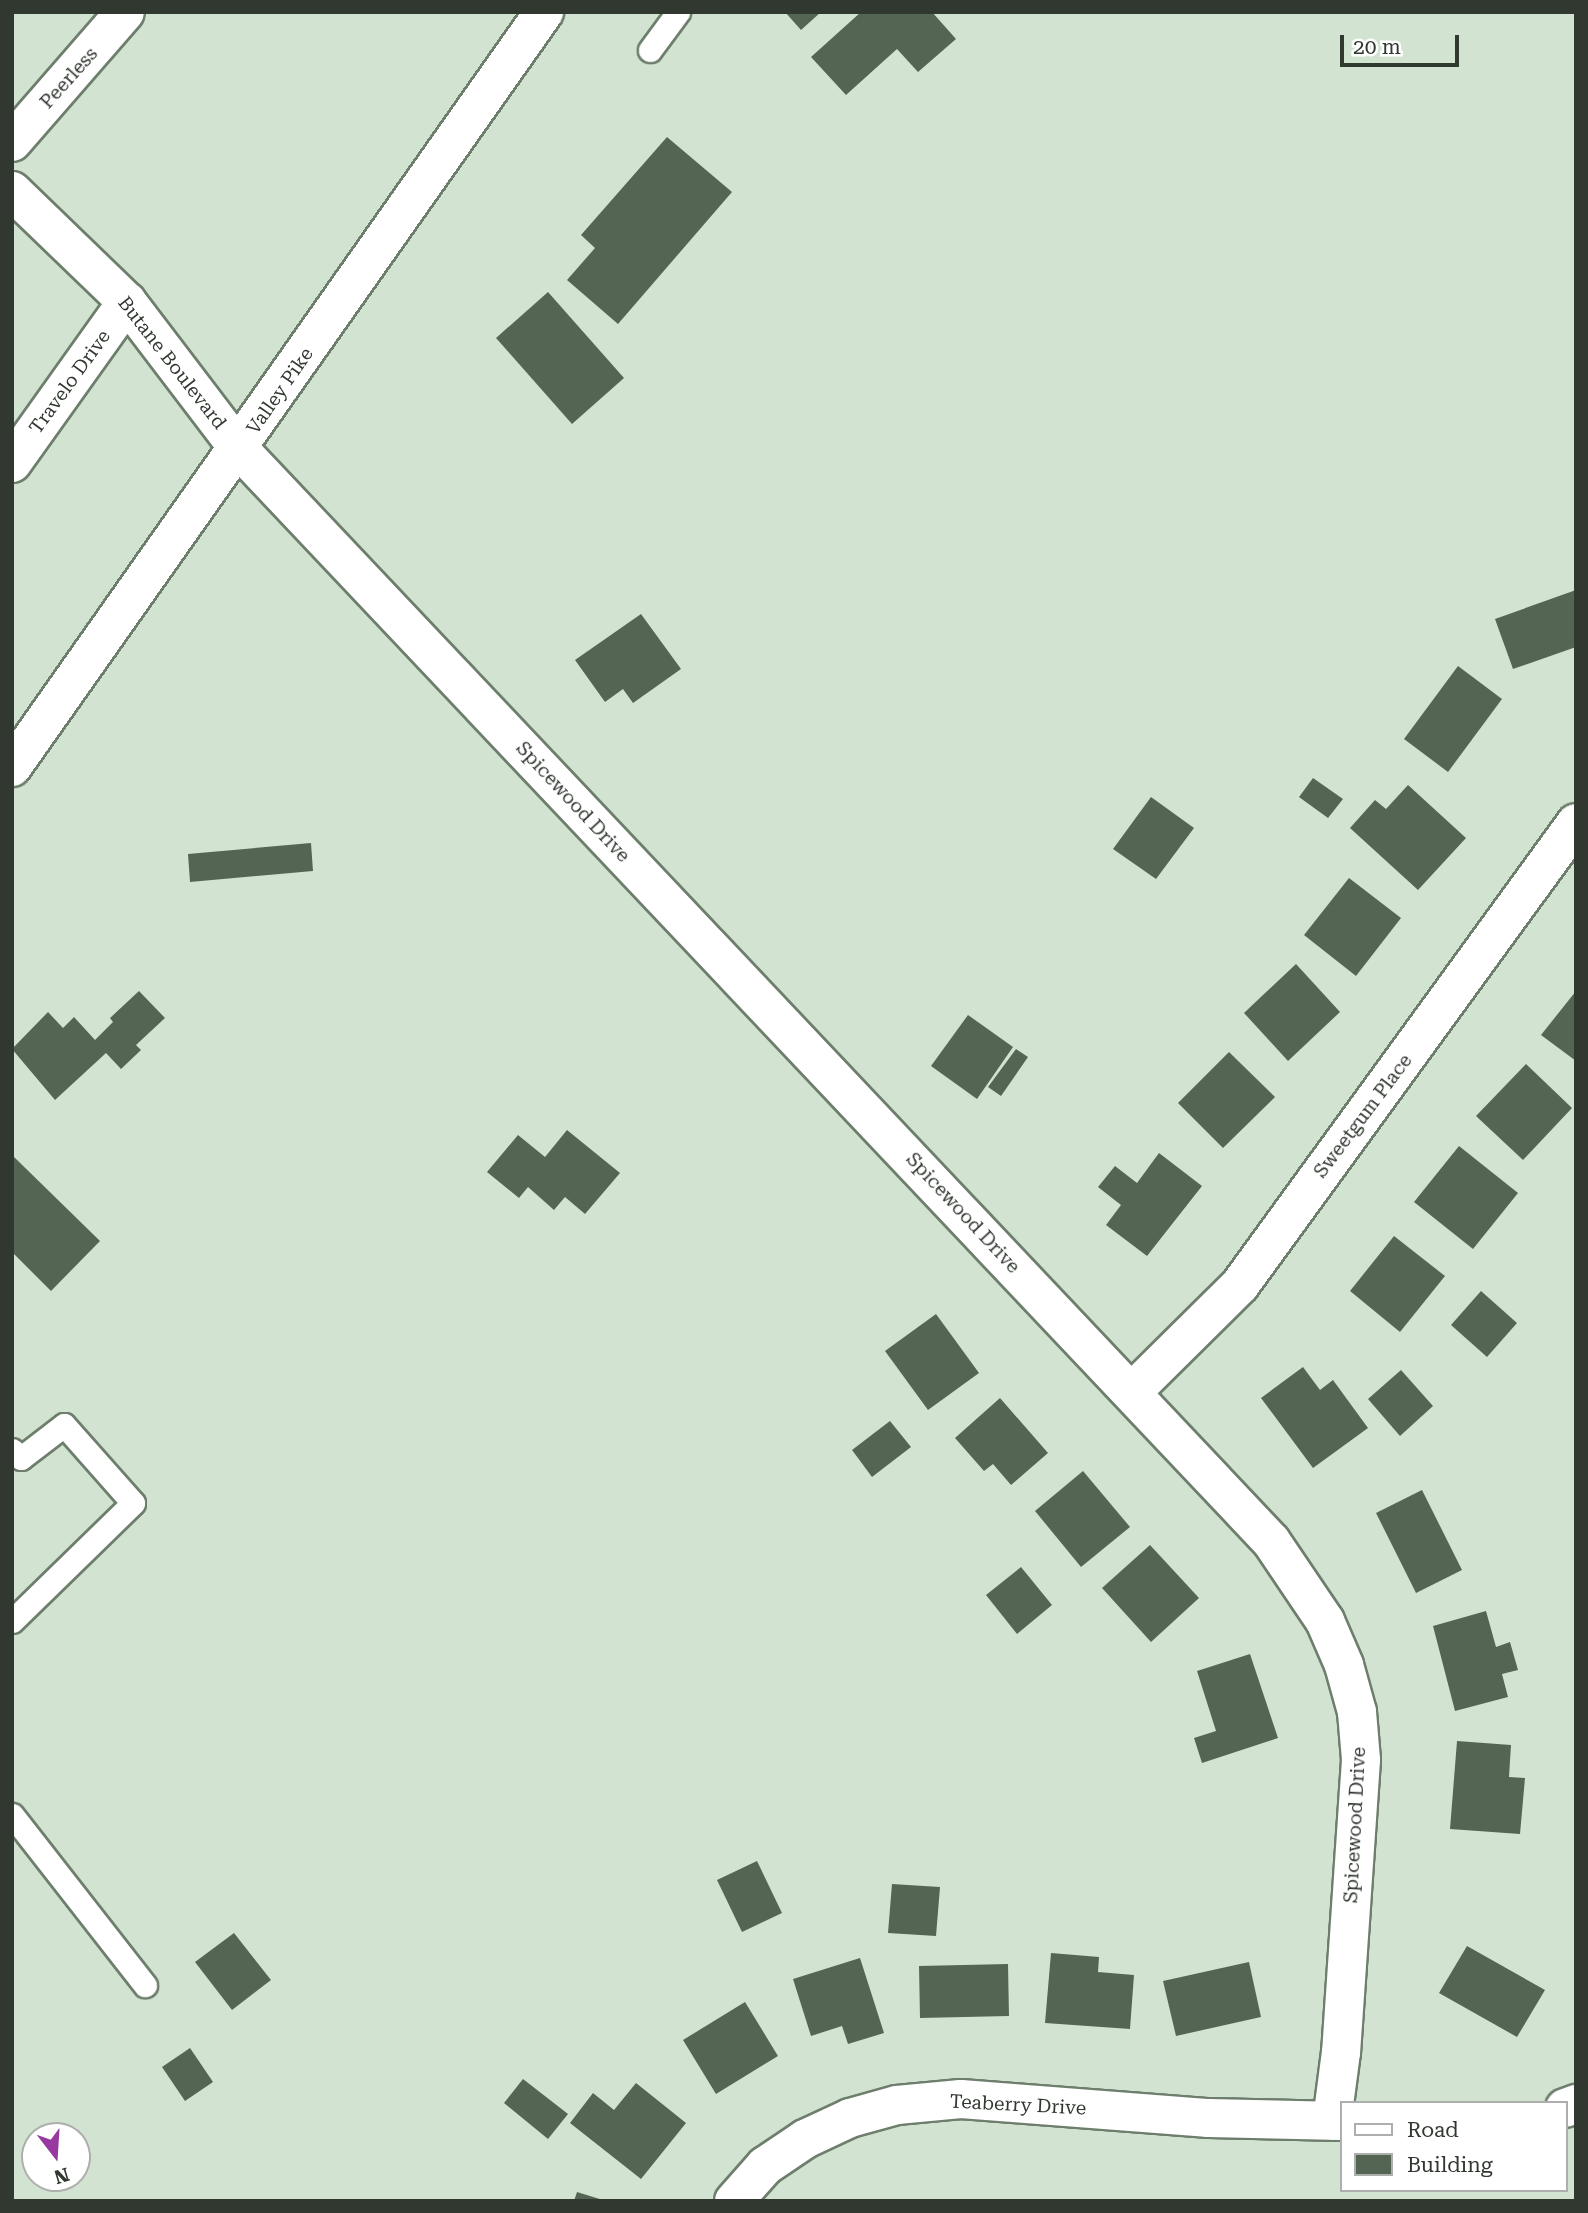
<!DOCTYPE html>
<style>
body{margin:0}
#map{position:relative;width:1588px;height:2213px;overflow:hidden;background:#d2e4d1;font-family:"Roboto Serif",serif}
div>[style]{position:absolute}
[style*='--x']{left:calc(var(--x)*1px);top:calc(var(--y)*1px);width:calc(var(--w)*1px);rotate:calc(var(--a)*1deg)}
.building>*{inset:0;background:#556554}
.roads{filter:drop-shadow(2px 0 #6e7e6d) drop-shadow(-2px 0 #6e7e6d) drop-shadow(0 2px #6e7e6d) drop-shadow(0 -2px #6e7e6d)}
.lane>*{height:23px;margin:-11.5px;padding:0 11.5px;transform-origin:11.5px;border-radius:11.5px;background:#fff}
.street>*{height:38px;margin:-19px;padding:0 19px;transform-origin:19px;border-radius:19px;background:#fff}
.secondary>*{height:38px;margin:-19px;padding:0 19px;transform-origin:19px;border-radius:19px;background:#fff}
span{translate:-50% -50%;white-space:nowrap;text-align:center;line-height:1.15;-webkit-text-stroke:7px #fff;paint-order:stroke}
.street-label{font-size:19px;color:#313830}
.frame{position:absolute;inset:0;border:14px solid #313830;pointer-events:none}
.legend{position:absolute;left:1340px;top:2101px;width:228px;height:91px;box-sizing:border-box;background:#fff;border:2px solid #adafac;margin:0;padding:9px 12px;list-style:none;font-size:21px;color:#313830}
.legend li{display:flex;align-items:center;gap:14px;height:35px}
.legend b{width:35px;border:2px solid #adafac}
.north{position:absolute;left:21px;top:2122px;width:70px;height:70px;box-sizing:border-box;background:#fff;border:2px solid #adafac;border-radius:50%;rotate:163deg;font-size:19px;font-weight:700;line-height:28px;text-align:center;color:#313830}
.north::after{content:'';display:block;margin:auto;width:24px;height:32px;background:#9838a1;clip-path:polygon(50% 0,100% 100%,50% 72%,0 100%)}
.scale{position:absolute;left:1340px;top:35px;width:119px;height:32px;box-sizing:border-box;border:4px solid #313830;border-top:0;padding-left:9px;font-size:21px;line-height:24px;white-space:nowrap;color:#313830;-webkit-text-stroke:5px #fff;paint-order:stroke}
</style>
<div id="map">
<div class="building">
<div style="clip-path:polygon(785px 12px,821px 12px,801px 30px)"></div>
<div style="clip-path:polygon(861px 12px,932px 12px,956px 39px,918px 72px,897px 49px,846px 95px,811px 57px)"></div>
<div style="clip-path:polygon(667px 137px,732px 192px,618px 324px,567px 280px,595px 248px,581px 235px)"></div>
<div style="clip-path:polygon(548px 292px,624px 378px,572px 424px,496px 338px)"></div>
<div style="clip-path:polygon(1576px 590px,1576px 647px,1513px 669px,1495px 619px)"></div>
<div style="clip-path:polygon(641px 614px,681px 669px,633px 703px,623px 689px,605px 702px,575px 660px)"></div>
<div style="clip-path:polygon(1458px 666px,1502px 699px,1448px 772px,1404px 739px)"></div>
<div style="clip-path:polygon(1313px 778px,1343px 799px,1328px 818px,1299px 797px)"></div>
<div style="clip-path:polygon(1408px 785px,1466px 838px,1418px 890px,1350px 828px,1375px 800px,1386px 809px)"></div>
<div style="clip-path:polygon(1151px 797px,1194px 828px,1156px 879px,1113px 849px)"></div>
<div style="clip-path:polygon(311px 843px,313px 871px,190px 882px,188px 854px)"></div>
<div style="clip-path:polygon(1349px 878px,1401px 918px,1356px 976px,1304px 935px)"></div>
<div style="clip-path:polygon(1296px 964px,1340px 1012px,1288px 1061px,1244px 1013px)"></div>
<div style="clip-path:polygon(139px 991px,165px 1018px,136px 1045px,141px 1050px,121px 1069px,106px 1053px,55px 1100px,12px 1049px,48px 1012px,63px 1028px,74px 1017px,95px 1040px,113px 1022px,110px 1018px)"></div>
<div style="clip-path:polygon(1576px 991px,1576px 1061px,1541px 1035px)"></div>
<div style="clip-path:polygon(968px 1015px,1013px 1047px,977px 1099px,931px 1066px)"></div>
<div style="clip-path:polygon(1016px 1049px,1028px 1057px,1001px 1096px,988px 1087px)"></div>
<div style="clip-path:polygon(1229px 1052px,1275px 1097px,1223px 1148px,1178px 1103px)"></div>
<div style="clip-path:polygon(1526px 1064px,1572px 1108px,1523px 1160px,1476px 1116px)"></div>
<div style="clip-path:polygon(567px 1130px,620px 1173px,585px 1214px,565px 1197px,554px 1210px,528px 1187px,519px 1198px,487px 1172px,518px 1135px,545px 1157px)"></div>
<div style="clip-path:polygon(1459px 1146px,1518px 1193px,1473px 1249px,1414px 1202px)"></div>
<div style="clip-path:polygon(1159px 1153px,1202px 1186px,1147px 1256px,1106px 1225px,1121px 1205px,1098px 1187px,1115px 1166px,1137px 1183px)"></div>
<div style="clip-path:polygon(12px 1155px,100px 1241px,51px 1291px,12px 1252px)"></div>
<div style="clip-path:polygon(1394px 1236px,1445px 1276px,1400px 1332px,1350px 1291px)"></div>
<div style="clip-path:polygon(1481px 1291px,1517px 1323px,1487px 1357px,1451px 1325px)"></div>
<div style="clip-path:polygon(936px 1314px,979px 1373px,928px 1410px,885px 1351px)"></div>
<div style="clip-path:polygon(1303px 1367px,1320px 1390px,1333px 1380px,1368px 1428px,1313px 1468px,1261px 1398px)"></div>
<div style="clip-path:polygon(1401px 1370px,1433px 1406px,1400px 1436px,1368px 1399px)"></div>
<div style="clip-path:polygon(1000px 1398px,1048px 1453px,1011px 1485px,993px 1464px,984px 1471px,955px 1438px)"></div>
<div style="clip-path:polygon(890px 1421px,911px 1447px,872px 1477px,852px 1450px)"></div>
<div style="clip-path:polygon(1083px 1471px,1130px 1527px,1081px 1567px,1035px 1511px)"></div>
<div style="clip-path:polygon(1422px 1490px,1462px 1570px,1416px 1593px,1376px 1513px)"></div>
<div style="clip-path:polygon(1150px 1545px,1199px 1598px,1151px 1642px,1102px 1588px)"></div>
<div style="clip-path:polygon(1021px 1567px,1052px 1605px,1017px 1634px,986px 1595px)"></div>
<div style="clip-path:polygon(1486px 1611px,1496px 1647px,1510px 1642px,1518px 1670px,1502px 1674px,1508px 1697px,1455px 1711px,1433px 1626px)"></div>
<div style="clip-path:polygon(1250px 1654px,1278px 1738px,1202px 1763px,1194px 1738px,1216px 1731px,1197px 1671px)"></div>
<div style="clip-path:polygon(1457px 1741px,1511px 1745px,1509px 1777px,1525px 1778px,1520px 1834px,1450px 1829px)"></div>
<div style="clip-path:polygon(757px 1861px,782px 1913px,742px 1932px,717px 1880px)"></div>
<div style="clip-path:polygon(892px 1884px,940px 1887px,936px 1936px,888px 1933px)"></div>
<div style="clip-path:polygon(234px 1933px,271px 1980px,232px 2010px,195px 1962px)"></div>
<div style="clip-path:polygon(1467px 1946px,1545px 1990px,1517px 2037px,1439px 1993px)"></div>
<div style="clip-path:polygon(1051px 1953px,1099px 1957px,1098px 1972px,1134px 1975px,1130px 2029px,1045px 2023px)"></div>
<div style="clip-path:polygon(860px 1958px,884px 2033px,848px 2044px,842px 2026px,811px 2036px,793px 1979px)"></div>
<div style="clip-path:polygon(1249px 1962px,1261px 2017px,1176px 2036px,1163px 1981px)"></div>
<div style="clip-path:polygon(1008px 1964px,1009px 2016px,920px 2018px,919px 1966px)"></div>
<div style="clip-path:polygon(745px 2002px,778px 2056px,716px 2094px,683px 2040px)"></div>
<div style="clip-path:polygon(190px 2048px,213px 2082px,185px 2101px,162px 2067px)"></div>
<div style="clip-path:polygon(523px 2079px,568px 2114px,548px 2139px,504px 2103px)"></div>
<div style="clip-path:polygon(636px 2083px,686px 2123px,641px 2179px,570px 2123px,593px 2093px,614px 2110px)"></div>
<div style="clip-path:polygon(577px 2192px,603px 2200px,603px 2201px,574px 2201px)"></div>
</div>
<div class="roads">
<div class="lane">
<div style="--x:650;--y:50;--w:47;--a:-53.6"></div>
<div style="--x:12;--y:1450;--w:12;--a:42"></div>
<div style="--x:21;--y:1458;--w:54;--a:-37.5"></div>
<div style="--x:64;--y:1425;--w:104;--a:48.5"></div>
<div style="--x:133;--y:1503;--w:169;--a:135.7"></div>
<div style="--x:12;--y:1815;--w:216;--a:52"></div>
</div>
<div class="street">
<div style="--x:12;--y:142;--w:172;--a:-49"></div>
<div style="--x:12;--y:191;--w:160;--a:44"></div>
<div style="--x:127;--y:302;--w:185;--a:52.7"></div>
<div style="--x:239;--y:449;--w:1502;--a:46.62"></div>
<div style="--x:1271;--y:1541;--w:97;--a:56"></div>
<div style="--x:1325;--y:1621;--w:48;--a:66.6"></div>
<div style="--x:1344;--y:1665;--w:49;--a:74.5"></div>
<div style="--x:1357;--y:1712;--w:48;--a:85.2"></div>
<div style="--x:1361;--y:1760;--w:293;--a:93.9"></div>
<div style="--x:1341;--y:2052;--w:69;--a:97.5"></div>
<div style="--x:12;--y:463;--w:198;--a:-54.5"></div>
<div style="--x:1132;--y:1392;--w:152;--a:-44.7"></div>
<div style="--x:1240;--y:1285;--w:571;--a:-53.97"></div>
<div style="--x:1565;--y:2108;--w:12;--a:-20"></div>
<div style="--x:734;--y:2201;--w:47;--a:-48.5"></div>
<div style="--x:765;--y:2166;--w:48;--a:-34"></div>
<div style="--x:805;--y:2139;--w:50;--a:-25"></div>
<div style="--x:850;--y:2118;--w:49;--a:-15.5"></div>
<div style="--x:897;--y:2105;--w:64;--a:-5.4"></div>
<div style="--x:961;--y:2099;--w:249;--a:4.4"></div>
<div style="--x:1209;--y:2118;--w:132;--a:1.3"></div>
</div>
<div class="secondary">
<div style="--x:12;--y:767;--w:924;--a:-54.83"></div>
</div>
</div>
<div class="street-label">
<span style="left:69px;top:78px;rotate:-48deg">Peerless</span>
<span style="left:172px;top:363px;rotate:52deg">Butane Boulevard</span>
<span style="left:70px;top:382px;rotate:-54deg">Travelo Drive</span>
<span style="left:280px;top:391px;rotate:-55deg">Valley Pike</span>
<span style="left:573px;top:802px;rotate:47deg">Spicewood Drive</span>
<span style="left:1363px;top:1116px;rotate:-53deg">Sweetgum Place</span>
<span style="left:963px;top:1213px;rotate:47deg">Spicewood Drive</span>
<span style="left:1355px;top:1825px;rotate:-87deg">Spicewood Drive</span>
<span style="left:1018px;top:2105px;rotate:3deg">Teaberry Drive</span>
</div>
<div class="frame"></div>
<ul class="legend">
<li><b style="height:9px;background:#fff"></b>Road</li>
<li><b style="height:19px;background:#556554"></b>Building</li>
</ul>
<div class="north">N</div>
<div class="scale">20 m</div>
</div>
